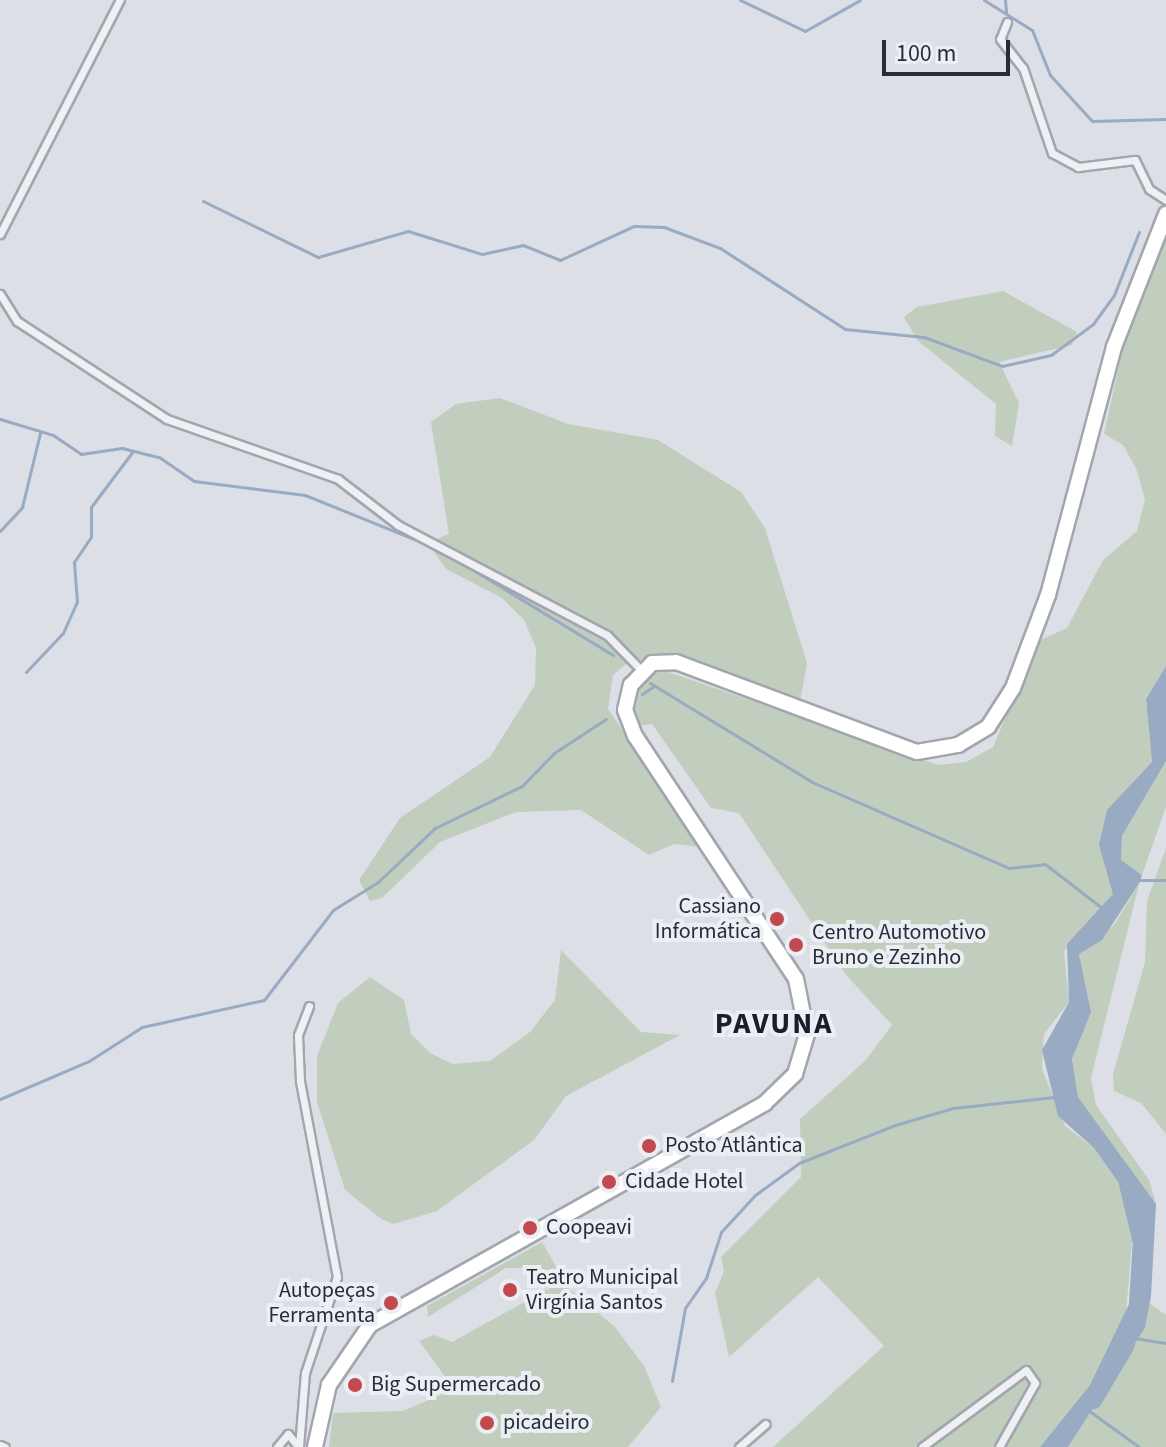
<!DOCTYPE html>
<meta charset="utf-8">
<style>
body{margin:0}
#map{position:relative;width:1166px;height:1447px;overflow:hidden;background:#dcdfe5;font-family:"Source Sans 3",sans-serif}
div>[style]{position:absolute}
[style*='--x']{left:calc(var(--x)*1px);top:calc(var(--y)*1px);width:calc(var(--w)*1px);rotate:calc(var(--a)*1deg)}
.green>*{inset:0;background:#c1cebe}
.water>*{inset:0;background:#99aac3}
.stream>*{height:3px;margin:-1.5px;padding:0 1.5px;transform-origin:1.5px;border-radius:1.5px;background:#99aac3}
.river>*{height:16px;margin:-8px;padding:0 8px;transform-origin:8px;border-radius:8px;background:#99aac3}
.roads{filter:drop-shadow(2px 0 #a2a6ae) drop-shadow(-2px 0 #a2a6ae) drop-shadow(0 2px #a2a6ae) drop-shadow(0 -2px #a2a6ae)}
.street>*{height:7px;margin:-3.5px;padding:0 3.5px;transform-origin:3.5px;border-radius:3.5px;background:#eef0f4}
.highway>*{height:14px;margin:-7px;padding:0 7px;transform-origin:7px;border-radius:7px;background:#fff}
.dots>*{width:22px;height:22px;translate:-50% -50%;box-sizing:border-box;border:4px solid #ebeef3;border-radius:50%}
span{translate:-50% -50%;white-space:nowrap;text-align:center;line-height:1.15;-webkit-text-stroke:8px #ebeef3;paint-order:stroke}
.poi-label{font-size:22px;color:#272c3a}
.right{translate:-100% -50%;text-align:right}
.left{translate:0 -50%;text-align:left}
.district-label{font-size:30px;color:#191e2b;font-weight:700;letter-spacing:2px}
.scale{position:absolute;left:882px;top:40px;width:128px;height:36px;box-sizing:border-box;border:4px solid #272c3a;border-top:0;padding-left:10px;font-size:24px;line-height:28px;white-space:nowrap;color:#272c3a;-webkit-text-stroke:6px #ebeef3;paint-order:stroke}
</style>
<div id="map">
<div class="green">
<div style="clip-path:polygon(1166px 225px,1166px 666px,1146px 699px,1152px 762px,1118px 805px,1113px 894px,1064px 951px,1069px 1002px,1044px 1034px,1042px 1069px,1065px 1126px,1094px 1148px,1135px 1206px,1125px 1325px,1090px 1385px,1040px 1447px,773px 1447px,884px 1346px,818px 1277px,729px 1357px,715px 1293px,724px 1271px,721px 1257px,801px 1177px,800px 1119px,865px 1061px,892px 1025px,847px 976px,739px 813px,711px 808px,652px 724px,638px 726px,628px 689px,654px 667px,938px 765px,966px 762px,993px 747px,1038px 641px,1067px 628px,1103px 560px,1137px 531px,1145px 499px,1136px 468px,1123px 445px,1104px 434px,1129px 320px)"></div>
<div style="clip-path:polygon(1003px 291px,1077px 332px,1072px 345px,999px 362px,1019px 403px,1012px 446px,995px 436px,996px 404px,918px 341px,904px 317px,917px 307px)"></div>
<div style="clip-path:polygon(500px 398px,568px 424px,658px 440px,741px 492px,765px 528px,807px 663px,800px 701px,690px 662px,632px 659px,613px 675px,608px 709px,703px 847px,674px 844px,649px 855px,581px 810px,516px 812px,440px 842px,382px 898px,370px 901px,359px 880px,400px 818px,490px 757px,535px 685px,536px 648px,524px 620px,502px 598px,446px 569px,434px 552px,437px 539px,449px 534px,431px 422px,456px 404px)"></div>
<div style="clip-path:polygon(1166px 761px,1166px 807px,1142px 875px,1121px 860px,1122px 836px)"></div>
<div style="clip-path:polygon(1166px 848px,1166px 1134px,1141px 1103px,1114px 1091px,1113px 1074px,1145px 962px,1147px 901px)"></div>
<div style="clip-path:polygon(1139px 884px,1091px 1078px,1096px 1105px,1149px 1180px,1156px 1204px,1078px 1097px,1072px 1059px,1089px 1003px,1079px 954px,1114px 925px)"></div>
<div style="clip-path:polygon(561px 950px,641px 1032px,680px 1035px,566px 1096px,534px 1140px,437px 1211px,393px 1224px,380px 1218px,345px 1190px,317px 1102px,317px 1056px,338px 1003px,370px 977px,404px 1000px,411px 1034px,430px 1053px,453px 1064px,490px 1061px,530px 1032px,555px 1000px)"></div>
<div style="clip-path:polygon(542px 1242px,563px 1279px,545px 1289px,533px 1268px,506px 1268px,428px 1317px,427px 1306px)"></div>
<div style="clip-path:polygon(561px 1282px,615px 1327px,644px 1366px,661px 1407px,628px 1447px,329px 1447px,333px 1413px,403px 1411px,447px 1392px,449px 1382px,419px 1341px,434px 1335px,452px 1342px)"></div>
<div style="clip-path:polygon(1149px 1303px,1166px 1315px,1166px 1447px,1068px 1447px,1145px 1328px)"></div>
</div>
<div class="water">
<div style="clip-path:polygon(1166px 666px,1166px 761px,1122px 836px,1121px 860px,1142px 875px,1140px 882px,1102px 940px,1079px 954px,1091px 1012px,1072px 1059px,1078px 1097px,1156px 1204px,1151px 1296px,1145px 1328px,1068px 1447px,1040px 1447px,1090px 1385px,1129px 1304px,1135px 1206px,1094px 1148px,1058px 1116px,1042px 1050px,1069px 1002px,1067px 944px,1113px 894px,1099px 845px,1107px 810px,1152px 762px,1146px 699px)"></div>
</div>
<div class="stream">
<div style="--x:740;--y:0;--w:72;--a:25.5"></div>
<div style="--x:805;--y:31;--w:63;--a:-29.4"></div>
<div style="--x:984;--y:0;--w:57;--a:32"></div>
<div style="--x:1032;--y:30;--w:48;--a:68.2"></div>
<div style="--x:1050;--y:75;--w:62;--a:47.6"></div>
<div style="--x:1092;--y:121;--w:74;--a:-1.5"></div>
<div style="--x:1005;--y:0;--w:12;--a:85"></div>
<div style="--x:203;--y:201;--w:128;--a:26"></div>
<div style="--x:318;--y:257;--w:94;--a:-16.1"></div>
<div style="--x:408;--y:231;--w:77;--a:17.3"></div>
<div style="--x:482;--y:254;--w:42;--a:-12.4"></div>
<div style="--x:523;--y:245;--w:40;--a:22"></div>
<div style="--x:560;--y:260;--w:81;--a:-24.7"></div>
<div style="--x:634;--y:226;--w:30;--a:2"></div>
<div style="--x:664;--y:227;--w:60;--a:20.6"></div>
<div style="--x:720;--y:248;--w:149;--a:32.9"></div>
<div style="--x:845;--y:329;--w:79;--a:5.8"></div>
<div style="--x:924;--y:337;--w:83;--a:20.4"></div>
<div style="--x:1002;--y:366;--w:50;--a:-12.7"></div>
<div style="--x:1051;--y:355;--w:52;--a:-36.4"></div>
<div style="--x:1093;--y:324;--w:36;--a:-54"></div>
<div style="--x:1114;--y:295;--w:68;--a:-68.4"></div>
<div style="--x:0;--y:419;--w:55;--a:16.8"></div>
<div style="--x:53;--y:435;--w:34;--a:34"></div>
<div style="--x:81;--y:454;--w:41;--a:-8.3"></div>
<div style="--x:122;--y:448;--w:38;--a:14"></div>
<div style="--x:159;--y:457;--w:42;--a:34.4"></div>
<div style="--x:194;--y:481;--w:112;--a:7.2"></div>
<div style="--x:305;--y:495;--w:141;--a:22"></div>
<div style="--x:0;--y:531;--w:33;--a:-47"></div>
<div style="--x:22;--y:507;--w:76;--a:-76.3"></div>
<div style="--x:460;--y:562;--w:179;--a:31.3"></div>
<div style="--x:26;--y:672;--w:54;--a:-46.5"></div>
<div style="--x:63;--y:633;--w:34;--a:-66"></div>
<div style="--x:77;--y:602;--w:40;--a:-94.3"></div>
<div style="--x:74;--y:562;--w:30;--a:-56"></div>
<div style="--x:91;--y:537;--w:30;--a:-90"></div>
<div style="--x:91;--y:507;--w:70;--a:-53.1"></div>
<div style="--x:650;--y:683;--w:190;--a:31.4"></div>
<div style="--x:812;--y:782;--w:215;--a:23.6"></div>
<div style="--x:1009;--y:868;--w:36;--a:-6"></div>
<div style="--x:1045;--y:864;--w:72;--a:37.7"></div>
<div style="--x:642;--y:694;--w:14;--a:-34"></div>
<div style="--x:1139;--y:880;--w:27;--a:0"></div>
<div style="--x:0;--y:1099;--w:97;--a:-23.1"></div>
<div style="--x:89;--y:1061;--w:63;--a:-32.7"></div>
<div style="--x:142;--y:1027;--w:125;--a:-12.5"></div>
<div style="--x:264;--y:1000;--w:113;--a:-52.5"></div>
<div style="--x:333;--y:910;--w:53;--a:-31.9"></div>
<div style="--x:378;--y:882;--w:79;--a:-43.5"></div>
<div style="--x:435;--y:828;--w:97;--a:-25.8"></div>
<div style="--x:522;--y:786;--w:46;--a:-45.9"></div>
<div style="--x:554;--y:753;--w:62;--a:-33.2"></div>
<div style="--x:1134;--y:1338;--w:32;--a:9"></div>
<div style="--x:672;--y:1381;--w:74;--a:-79.9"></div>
<div style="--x:685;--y:1308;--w:37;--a:-55"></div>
<div style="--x:706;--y:1278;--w:48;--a:-71.9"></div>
<div style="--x:721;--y:1232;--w:50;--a:-47.4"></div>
<div style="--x:755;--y:1195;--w:54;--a:-36"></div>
<div style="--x:799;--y:1163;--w:103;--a:-21.6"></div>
<div style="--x:895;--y:1125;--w:60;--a:-16.3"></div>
<div style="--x:953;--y:1108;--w:102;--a:-6.2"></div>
<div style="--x:1088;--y:1410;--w:63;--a:36"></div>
</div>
<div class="river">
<div style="--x:1127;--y:1184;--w:57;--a:76.7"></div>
<div style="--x:1094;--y:1401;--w:65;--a:-59.5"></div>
</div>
<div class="roads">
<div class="street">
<div style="--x:1007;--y:22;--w:18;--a:112"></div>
<div style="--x:1000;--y:39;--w:37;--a:52"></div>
<div style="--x:1023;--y:68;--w:90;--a:71.2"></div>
<div style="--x:1052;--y:153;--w:30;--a:28"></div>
<div style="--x:1078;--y:167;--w:57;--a:-7"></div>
<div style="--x:1135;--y:160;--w:32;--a:64"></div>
<div style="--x:1149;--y:189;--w:20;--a:33"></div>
<div style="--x:0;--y:234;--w:263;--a:-62.9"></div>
<div style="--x:0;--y:294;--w:32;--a:58"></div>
<div style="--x:17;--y:321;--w:179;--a:33.2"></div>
<div style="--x:167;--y:419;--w:181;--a:19.3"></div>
<div style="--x:338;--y:479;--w:76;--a:37.5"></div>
<div style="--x:398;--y:525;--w:236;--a:27.8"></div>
<div style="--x:607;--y:635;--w:49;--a:45.8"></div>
<div style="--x:0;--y:1445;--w:5;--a:22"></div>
<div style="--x:277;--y:1447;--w:17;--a:-50"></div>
<div style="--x:288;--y:1434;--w:14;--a:51"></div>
<div style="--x:299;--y:1447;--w:74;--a:-85.4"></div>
<div style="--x:305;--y:1373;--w:101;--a:-71.6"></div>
<div style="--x:337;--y:1277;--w:199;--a:-100.7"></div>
<div style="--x:300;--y:1081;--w:46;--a:-92.5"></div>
<div style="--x:298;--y:1035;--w:31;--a:-69"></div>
<div style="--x:739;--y:1447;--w:35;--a:-41"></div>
<div style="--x:922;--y:1447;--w:129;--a:-36.5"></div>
<div style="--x:1026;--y:1370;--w:16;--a:55"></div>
<div style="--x:1035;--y:1383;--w:73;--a:119.4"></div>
</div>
<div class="highway">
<div style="--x:315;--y:1447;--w:64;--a:-77.3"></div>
<div style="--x:329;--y:1385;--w:73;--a:-55.7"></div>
<div style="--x:370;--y:1325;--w:453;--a:-29.3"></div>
<div style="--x:765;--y:1103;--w:42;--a:-44"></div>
<div style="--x:795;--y:1074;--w:42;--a:-73.3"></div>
<div style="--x:807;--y:1034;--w:56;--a:-101.3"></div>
<div style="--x:796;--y:979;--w:291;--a:-123.5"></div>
<div style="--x:635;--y:736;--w:28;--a:-111"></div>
<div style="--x:625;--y:710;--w:26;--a:-77"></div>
<div style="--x:631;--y:685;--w:30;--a:-46"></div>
<div style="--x:652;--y:663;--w:24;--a:-2"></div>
<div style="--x:676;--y:662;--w:257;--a:20.5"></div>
<div style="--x:917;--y:752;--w:42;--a:-9.7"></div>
<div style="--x:958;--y:745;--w:35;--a:-31"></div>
<div style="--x:988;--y:727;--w:46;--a:-57.3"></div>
<div style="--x:1013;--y:688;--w:99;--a:-69.4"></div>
<div style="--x:1048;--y:595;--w:257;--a:-75.1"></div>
<div style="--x:1114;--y:347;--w:143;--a:-68.6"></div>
</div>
</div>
<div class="dots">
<div style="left:777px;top:919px;background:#c24950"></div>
<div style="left:796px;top:945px;background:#c24950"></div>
<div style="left:649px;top:1146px;background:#c24950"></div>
<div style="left:609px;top:1182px;background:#c24950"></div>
<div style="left:530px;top:1228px;background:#c24950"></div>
<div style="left:510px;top:1290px;background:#c24950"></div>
<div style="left:391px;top:1303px;background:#c24950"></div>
<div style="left:355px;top:1385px;background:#c24950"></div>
<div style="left:487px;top:1423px;background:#c24950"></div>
</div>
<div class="poi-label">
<span class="right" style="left:761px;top:919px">Cassiano<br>Informática</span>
<span class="left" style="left:812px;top:945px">Centro Automotivo<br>Bruno e Zezinho</span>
<span class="left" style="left:665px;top:1146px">Posto Atlântica</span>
<span class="left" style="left:625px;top:1182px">Cidade Hotel</span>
<span class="left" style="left:546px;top:1228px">Coopeavi</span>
<span class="left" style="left:526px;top:1290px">Teatro Municipal<br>Virgínia Santos</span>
<span class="right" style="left:375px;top:1303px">Autopeças<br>Ferramenta</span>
<span class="left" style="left:371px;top:1385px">Big Supermercado</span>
<span class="left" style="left:503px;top:1423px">picadeiro</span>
</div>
<div class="district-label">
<span style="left:774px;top:1024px">PAVUNA</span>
</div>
<div class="scale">100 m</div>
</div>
